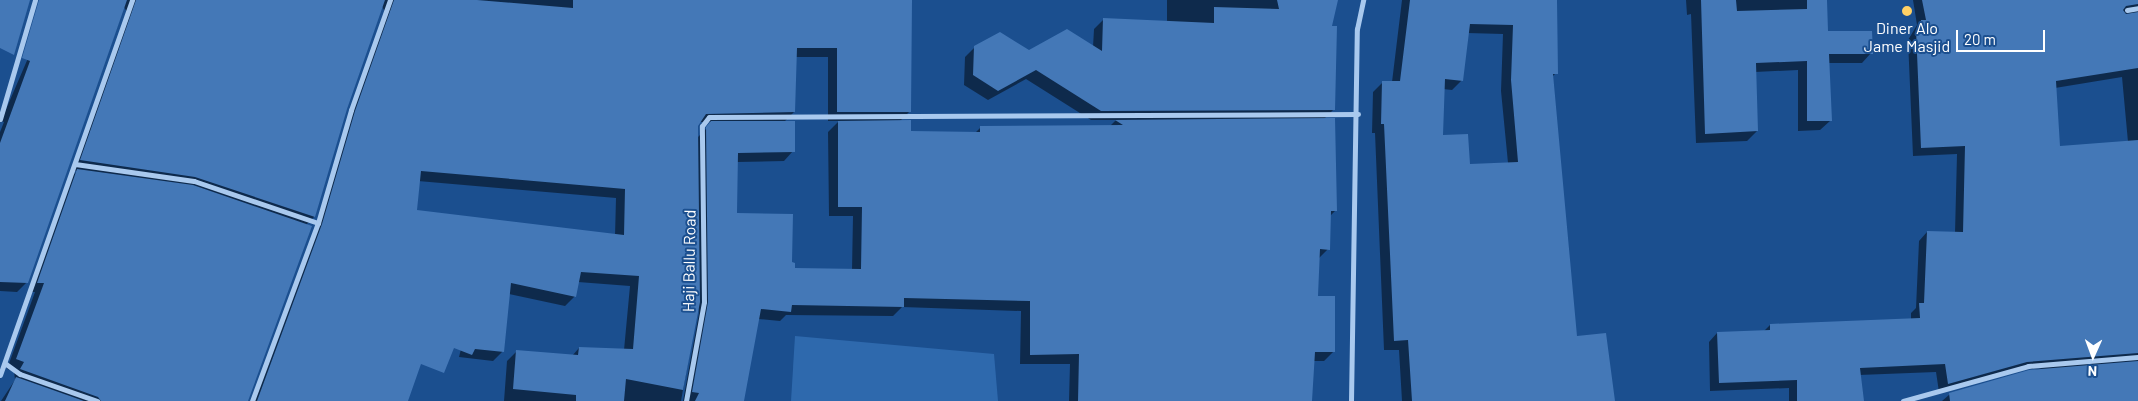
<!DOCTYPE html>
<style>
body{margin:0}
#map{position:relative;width:2138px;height:401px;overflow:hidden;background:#1b4f8f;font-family:Barlow,sans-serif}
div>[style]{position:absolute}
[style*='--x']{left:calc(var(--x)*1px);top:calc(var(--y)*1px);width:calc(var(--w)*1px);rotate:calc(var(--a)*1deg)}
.green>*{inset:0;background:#2e69ad}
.shadow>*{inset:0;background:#0007}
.building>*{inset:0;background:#4478b7}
.street>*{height:5px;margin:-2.5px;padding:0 2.5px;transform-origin:2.5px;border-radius:2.5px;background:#a9c9ee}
.dots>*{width:14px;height:14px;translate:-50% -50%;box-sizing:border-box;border:2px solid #1b4f8f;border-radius:50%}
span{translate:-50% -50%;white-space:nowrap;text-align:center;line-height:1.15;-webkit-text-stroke:4px #1b4f8f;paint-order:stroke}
.poi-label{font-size:16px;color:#fff}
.street-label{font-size:16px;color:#fff}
.north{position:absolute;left:2068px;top:331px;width:50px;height:50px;-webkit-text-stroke:4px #1b4f8f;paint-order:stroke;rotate:182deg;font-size:14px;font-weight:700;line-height:20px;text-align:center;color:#fff}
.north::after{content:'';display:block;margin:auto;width:18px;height:22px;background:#fff;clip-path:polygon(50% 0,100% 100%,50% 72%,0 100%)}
.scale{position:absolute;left:1956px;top:30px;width:89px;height:22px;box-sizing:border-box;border:2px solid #fff;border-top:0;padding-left:6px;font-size:15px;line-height:18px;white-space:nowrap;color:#fff;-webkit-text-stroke:4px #1b4f8f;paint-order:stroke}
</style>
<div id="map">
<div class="green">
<div style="clip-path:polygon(795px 336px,994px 354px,998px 401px,791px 401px)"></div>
</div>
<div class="shadow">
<div style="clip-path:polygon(evenodd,53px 0,911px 0,910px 111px,899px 122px,910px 133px,975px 133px,981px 127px,1110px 126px,1116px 120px,1091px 120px,1026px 79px,988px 100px,964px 85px,965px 57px,975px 47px,1029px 51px,1093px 47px,1094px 29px,1104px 19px,1167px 22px,1167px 0,1337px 0,1330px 27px,1334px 109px,1323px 120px,1335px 211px,1330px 216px,1328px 249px,1318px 259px,1317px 297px,1334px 351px,1324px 361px,1313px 361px,1311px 401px,1069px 401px,1070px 364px,1020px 364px,1021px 311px,902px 307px,893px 316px,786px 315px,780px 321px,758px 319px,739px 401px,683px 401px,699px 313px,698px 305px,681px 401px,504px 401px,507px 361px,517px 351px,572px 356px,579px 348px,624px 350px,630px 286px,578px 282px,575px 296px,565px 306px,509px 294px,502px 352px,493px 361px,459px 357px,482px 265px,458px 258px,406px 401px,251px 401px,313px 235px,385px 12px,382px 6px,346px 108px,314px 217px,306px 225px,247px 401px,1px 401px,15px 380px,14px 371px,7px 369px,35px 292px,28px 292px,68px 180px,77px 171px,71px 170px,127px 12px,124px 7px,27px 282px,17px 292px,0 291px,0 132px,4px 122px,1px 121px,53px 0,795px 57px,828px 57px,828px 121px,839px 121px,828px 132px,829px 216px,853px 216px,852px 270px,794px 269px,736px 214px,737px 162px,784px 161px,793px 151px,784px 122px,794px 112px,795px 57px,53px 0,698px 122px,713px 122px,697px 138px,697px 123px,698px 122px,53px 0,418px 181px,616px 198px,615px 236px,415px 212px,418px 181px)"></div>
<div style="clip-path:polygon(evenodd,1402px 0,1556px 0,1556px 73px,1552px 77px,1576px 338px,1614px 401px,1402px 401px,1399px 350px,1384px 350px,1375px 133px,1372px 133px,1373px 92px,1383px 82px,1392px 82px,1402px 0,1467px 33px,1503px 34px,1501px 91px,1508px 163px,1469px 165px,1442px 137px,1443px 89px,1452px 90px,1462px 80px,1467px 33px)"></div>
<div style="clip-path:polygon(1686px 0,1818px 0,1827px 33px,1871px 53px,1862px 63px,1828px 63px,1830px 121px,1820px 130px,1798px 131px,1798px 70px,1755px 72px,1757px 131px,1747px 141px,1696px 143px,1691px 14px,1687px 15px)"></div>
<div style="clip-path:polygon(evenodd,1913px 0,2138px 0,2138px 401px,1942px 401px,1950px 394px,2042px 368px,2018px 370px,1939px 392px,1936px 372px,1859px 375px,1862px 401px,1789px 401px,1789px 388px,1710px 391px,1709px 342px,1717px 333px,1764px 331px,1770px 325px,1911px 320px,1911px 313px,1916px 308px,1919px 241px,1927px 232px,1955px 233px,1957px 154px,1913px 156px,1908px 40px,1917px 25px,1913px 0,2122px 77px,2128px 142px,2058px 148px,2055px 88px,2122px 77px)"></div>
</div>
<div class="building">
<div style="clip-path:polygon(0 0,30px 0,14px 55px,0 48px)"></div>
<div style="clip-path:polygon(39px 0,127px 0,28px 283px,0 282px,0 143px,30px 61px,22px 58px)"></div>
<div style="clip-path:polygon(136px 0,385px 0,347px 109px,315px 217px,195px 177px,80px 160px)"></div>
<div style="clip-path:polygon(evenodd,394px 0,477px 0,573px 8px,573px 0,912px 0,911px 112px,837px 112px,837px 48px,797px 48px,795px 112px,706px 114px,698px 126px,700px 302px,683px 390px,626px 379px,624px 401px,576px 401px,576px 395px,513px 389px,516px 350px,578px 355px,579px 347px,633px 349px,639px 276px,581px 272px,576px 297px,511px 283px,504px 352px,475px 349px,472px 355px,454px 348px,444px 373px,421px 364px,408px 401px,257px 401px,322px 224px,355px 111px,394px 0,421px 171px,625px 189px,624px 235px,417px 210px,421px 171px)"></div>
<div style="clip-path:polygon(1277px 0,1338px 0,1332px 26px,1337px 26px,1335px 110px,1101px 111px,1036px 70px,998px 91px,973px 75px,974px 46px,1000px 32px,1029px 50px,1067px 29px,1102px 51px,1103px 18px,1214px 23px,1214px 7px,1279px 9px)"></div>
<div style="clip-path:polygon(evenodd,1410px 0,1557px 0,1558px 74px,1553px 74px,1577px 336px,1606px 333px,1615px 401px,1412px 401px,1408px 340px,1394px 341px,1384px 124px,1381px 124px,1382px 81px,1400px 81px,1410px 0,1470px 24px,1513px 25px,1511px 80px,1518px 162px,1470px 164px,1468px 134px,1443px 135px,1445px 79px,1463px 81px,1470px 24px)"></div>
<div style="clip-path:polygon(1701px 0,1736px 0,1737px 11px,1807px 9px,1807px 0,1827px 0,1828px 31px,1872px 31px,1873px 54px,1829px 54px,1832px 121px,1807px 121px,1807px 61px,1756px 63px,1758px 131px,1705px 134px)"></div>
<div style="clip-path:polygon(1922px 0,2138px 0,2138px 4px,2126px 6px,2123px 10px,2126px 14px,2138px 12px,2138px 68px,2056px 81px,2060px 146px,2138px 140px,2138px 353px,2027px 362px,1948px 384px,1945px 364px,1860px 368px,1864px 401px,1797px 401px,1797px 380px,1719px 383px,1717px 332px,1770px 330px,1770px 324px,1920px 318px,1919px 303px,1924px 303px,1927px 231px,1963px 232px,1965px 146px,1921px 148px,1916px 30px,1921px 30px,1921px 20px,1926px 20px)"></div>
<div style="clip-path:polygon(1335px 118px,1337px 211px,1331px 211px,1330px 250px,1320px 249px,1318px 296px,1335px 296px,1335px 352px,1315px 352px,1312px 401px,1078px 401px,1079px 354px,1030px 355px,1030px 301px,904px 298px,904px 307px,792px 305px,791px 312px,761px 309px,744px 401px,695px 401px,699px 393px,692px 392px,708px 302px,706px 127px,711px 121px,795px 121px,795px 152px,738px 153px,737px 213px,793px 214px,792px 262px,795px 263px,795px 268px,861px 269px,862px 207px,838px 207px,838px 121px,911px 120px,911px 131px,980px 132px,980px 126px,1123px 125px,1115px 120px)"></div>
<div style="clip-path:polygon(77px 169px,193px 185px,312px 226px,248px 401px,101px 401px,98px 397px,20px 369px,24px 362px,16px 359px,44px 283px,37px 283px)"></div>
<div style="clip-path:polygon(2138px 361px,2138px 401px,1950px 401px,1949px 393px,2029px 370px)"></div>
<div style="clip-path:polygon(16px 377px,19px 378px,84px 401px,5px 401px)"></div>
</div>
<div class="street">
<div style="--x:2127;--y:10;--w:11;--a:-10"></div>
<div style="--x:0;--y:119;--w:124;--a:-73.6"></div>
<div style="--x:75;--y:164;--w:120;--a:8.1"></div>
<div style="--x:194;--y:181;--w:131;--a:18.7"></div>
<div style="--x:6;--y:364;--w:17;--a:36"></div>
<div style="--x:20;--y:374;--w:82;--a:19.3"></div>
<div style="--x:0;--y:375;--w:398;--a:-70.6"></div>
<div style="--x:252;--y:401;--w:190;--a:-69.7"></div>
<div style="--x:318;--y:223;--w:118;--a:-73.7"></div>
<div style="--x:351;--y:110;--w:117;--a:-70.5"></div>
<div style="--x:686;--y:401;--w:101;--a:-79.7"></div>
<div style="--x:704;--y:302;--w:176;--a:-90.7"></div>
<div style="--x:702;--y:126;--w:11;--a:-52"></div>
<div style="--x:709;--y:117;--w:649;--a:-0.26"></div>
<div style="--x:1351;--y:401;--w:372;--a:-89.1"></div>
<div style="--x:1357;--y:29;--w:30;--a:-78"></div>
<div style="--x:1903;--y:401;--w:130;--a:-15.6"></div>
<div style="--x:2028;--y:366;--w:110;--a:-4.7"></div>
</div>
<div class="dots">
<div style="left:1907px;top:11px;background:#ffd166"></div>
</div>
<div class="poi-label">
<span style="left:1907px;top:37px">Diner Alo<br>Jame Masjid</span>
</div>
<div class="street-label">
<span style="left:689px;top:261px;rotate:-89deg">Haji Ballu Road</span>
</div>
<div class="north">N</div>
<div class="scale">20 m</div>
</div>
